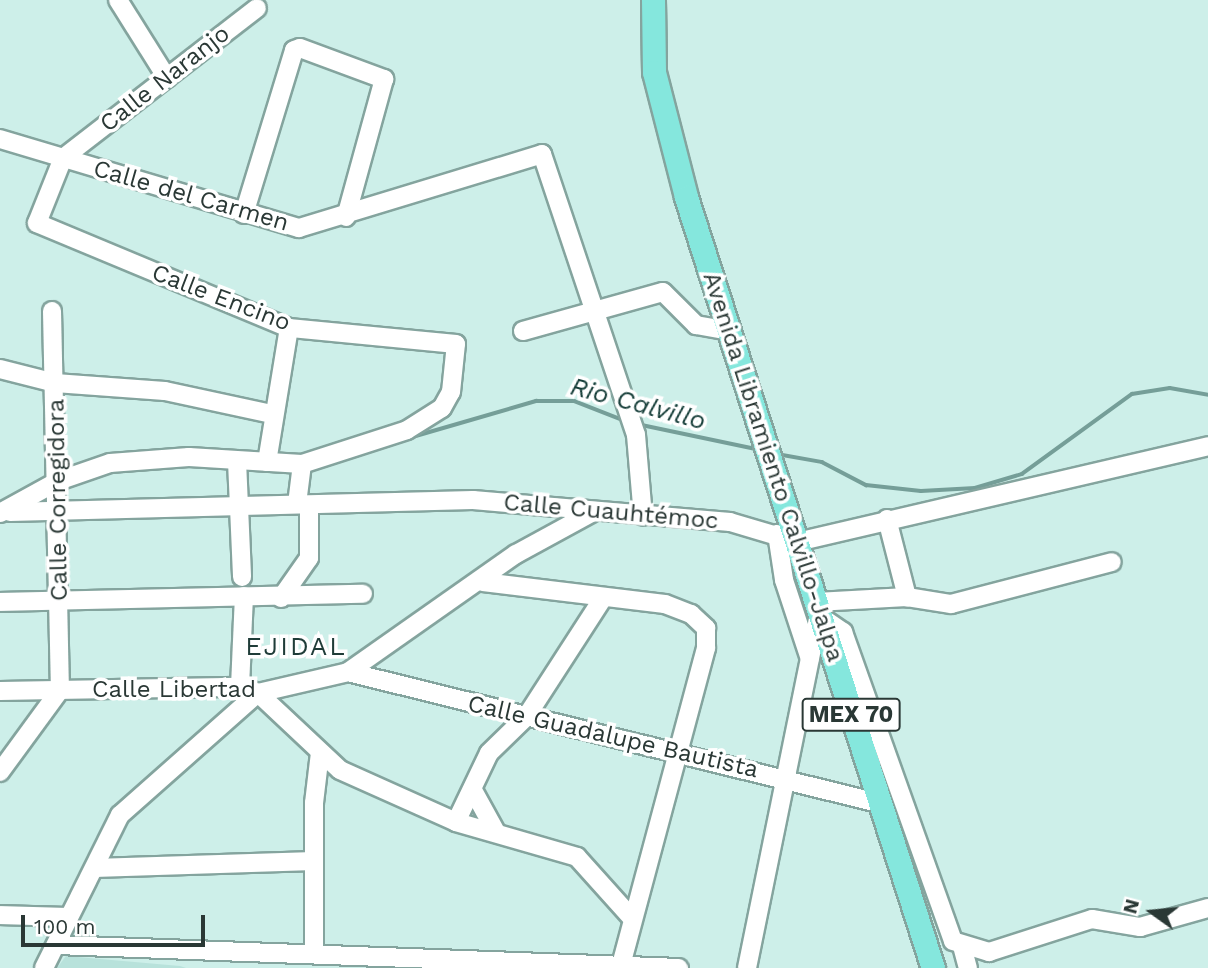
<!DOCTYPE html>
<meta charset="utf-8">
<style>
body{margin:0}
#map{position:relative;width:1208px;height:968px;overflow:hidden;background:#cdefe9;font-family:"Work Sans",sans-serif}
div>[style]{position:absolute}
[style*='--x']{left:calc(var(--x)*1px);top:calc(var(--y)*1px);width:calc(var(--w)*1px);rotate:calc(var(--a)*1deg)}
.built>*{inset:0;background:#b8e2db}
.stream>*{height:3.5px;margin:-1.75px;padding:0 1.75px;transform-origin:1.75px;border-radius:1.75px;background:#759e98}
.roads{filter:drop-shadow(2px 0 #84a49e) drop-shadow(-2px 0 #84a49e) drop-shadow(0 2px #84a49e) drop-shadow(0 -2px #84a49e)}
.minor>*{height:18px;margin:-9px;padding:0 9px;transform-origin:9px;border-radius:9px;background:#fff}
.major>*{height:23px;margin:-11.5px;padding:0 11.5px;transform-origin:11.5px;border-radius:11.5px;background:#85e7dd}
span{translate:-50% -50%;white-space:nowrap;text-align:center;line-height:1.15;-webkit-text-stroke:7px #fff;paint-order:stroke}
.shield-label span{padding:2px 5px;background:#fff;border:2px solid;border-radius:5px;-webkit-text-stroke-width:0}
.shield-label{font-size:23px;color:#2a3835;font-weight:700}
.street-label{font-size:24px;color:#2a3835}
.water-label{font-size:26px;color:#163e39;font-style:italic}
.neighbourhood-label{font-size:26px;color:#1f3c38;letter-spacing:2px}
.north{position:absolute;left:1117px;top:877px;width:70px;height:70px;-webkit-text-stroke:5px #fff;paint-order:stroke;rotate:285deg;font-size:19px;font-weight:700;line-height:28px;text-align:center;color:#2a3835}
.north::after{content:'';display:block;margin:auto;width:24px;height:32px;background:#2a3835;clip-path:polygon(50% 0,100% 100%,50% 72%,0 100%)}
.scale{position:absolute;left:21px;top:915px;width:184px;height:32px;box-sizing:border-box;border:4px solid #2a3835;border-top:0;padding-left:9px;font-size:21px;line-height:24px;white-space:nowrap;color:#2a3835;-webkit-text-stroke:5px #fff;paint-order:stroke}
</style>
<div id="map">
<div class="built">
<div style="clip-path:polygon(66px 956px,180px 966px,186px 968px,57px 968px)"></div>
</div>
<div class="stream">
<div style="--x:637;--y:424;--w:126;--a:11.9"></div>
<div style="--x:402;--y:440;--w:140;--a:-16.2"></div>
<div style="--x:536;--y:401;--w:38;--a:0"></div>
<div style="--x:574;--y:401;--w:53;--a:21.2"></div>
<div style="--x:777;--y:454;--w:46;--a:10.1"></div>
<div style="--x:822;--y:462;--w:50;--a:27.6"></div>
<div style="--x:866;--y:485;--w:55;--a:6.2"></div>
<div style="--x:921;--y:491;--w:54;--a:-3.2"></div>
<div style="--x:975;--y:488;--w:49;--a:-16.6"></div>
<div style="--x:1022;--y:474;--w:136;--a:-36"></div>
<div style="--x:1132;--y:394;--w:38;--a:-9"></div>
<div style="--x:1170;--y:388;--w:39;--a:10"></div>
</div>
<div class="roads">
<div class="minor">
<div style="--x:118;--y:0;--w:92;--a:57.9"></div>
<div style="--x:0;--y:139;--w:312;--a:16.6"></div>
<div style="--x:299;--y:228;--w:254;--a:-16.9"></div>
<div style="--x:542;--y:154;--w:296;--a:71.5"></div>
<div style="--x:636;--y:435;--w:81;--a:85.1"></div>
<div style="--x:244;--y:214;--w:171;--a:-73"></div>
<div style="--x:294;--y:50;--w:6;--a:-18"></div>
<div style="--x:300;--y:48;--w:90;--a:20.3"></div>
<div style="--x:384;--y:79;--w:143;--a:105.4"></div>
<div style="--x:52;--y:311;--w:379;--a:88.8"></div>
<div style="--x:523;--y:331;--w:145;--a:-15.6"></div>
<div style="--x:663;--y:292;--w:47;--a:45"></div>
<div style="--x:696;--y:325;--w:34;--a:10"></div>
<div style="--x:0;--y:369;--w:57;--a:14.3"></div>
<div style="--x:55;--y:383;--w:110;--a:4.2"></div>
<div style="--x:165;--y:391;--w:108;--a:12.2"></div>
<div style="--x:237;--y:461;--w:116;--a:87.5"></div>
<div style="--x:267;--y:462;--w:136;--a:-80.7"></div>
<div style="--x:297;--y:504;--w:40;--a:-82.9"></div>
<div style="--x:10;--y:512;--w:463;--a:-1.5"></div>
<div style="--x:473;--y:500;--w:258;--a:4.9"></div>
<div style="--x:730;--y:522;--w:70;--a:16.6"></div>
<div style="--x:797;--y:542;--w:422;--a:-13.1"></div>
<div style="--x:0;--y:513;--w:66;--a:-28.9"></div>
<div style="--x:58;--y:481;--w:55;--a:-19.1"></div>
<div style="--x:110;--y:463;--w:79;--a:-4.3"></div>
<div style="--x:189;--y:457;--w:113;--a:3.5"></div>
<div style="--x:302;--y:464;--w:110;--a:-17.9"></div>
<div style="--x:407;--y:430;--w:41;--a:-32.2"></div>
<div style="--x:442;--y:408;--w:18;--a:-61"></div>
<div style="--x:451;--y:392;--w:48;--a:-84.1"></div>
<div style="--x:456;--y:344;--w:168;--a:-174.5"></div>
<div style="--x:289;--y:328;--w:273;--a:-157.4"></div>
<div style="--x:37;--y:223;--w:70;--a:-68.2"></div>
<div style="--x:63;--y:158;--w:245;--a:-37.7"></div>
<div style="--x:887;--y:519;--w:81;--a:75.6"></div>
<div style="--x:777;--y:534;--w:47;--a:81.3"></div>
<div style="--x:784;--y:580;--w:83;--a:71.8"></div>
<div style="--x:483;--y:582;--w:183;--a:6.9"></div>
<div style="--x:665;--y:604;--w:28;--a:21"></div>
<div style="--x:691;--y:614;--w:21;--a:43"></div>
<div style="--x:706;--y:628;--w:20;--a:90"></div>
<div style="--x:706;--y:648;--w:331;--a:105"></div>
<div style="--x:281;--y:598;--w:49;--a:-55"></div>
<div style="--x:309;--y:558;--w:53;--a:-90"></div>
<div style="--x:0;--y:602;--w:363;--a:-1.3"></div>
<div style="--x:816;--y:602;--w:91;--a:-3.1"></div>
<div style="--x:907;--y:597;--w:45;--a:9"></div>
<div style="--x:951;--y:604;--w:166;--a:-14.6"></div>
<div style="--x:821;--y:617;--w:27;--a:34"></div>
<div style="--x:843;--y:632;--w:328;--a:70.4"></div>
<div style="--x:953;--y:941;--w:38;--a:17"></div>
<div style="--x:989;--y:952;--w:108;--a:-17.8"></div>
<div style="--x:1092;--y:919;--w:49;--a:9.5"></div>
<div style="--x:1140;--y:927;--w:71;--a:-15.6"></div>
<div style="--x:348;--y:672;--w:546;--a:13.88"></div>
<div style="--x:240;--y:687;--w:91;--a:-87.5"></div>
<div style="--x:0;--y:691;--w:240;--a:-1"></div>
<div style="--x:240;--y:687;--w:19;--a:18"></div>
<div style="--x:258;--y:693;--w:92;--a:-13.1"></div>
<div style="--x:348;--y:672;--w:205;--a:-35.1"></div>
<div style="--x:516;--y:554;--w:88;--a:-28.6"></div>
<div style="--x:0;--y:772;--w:102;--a:-53.8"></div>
<div style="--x:474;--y:792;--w:46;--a:61.2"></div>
<div style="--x:456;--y:822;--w:76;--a:-64.4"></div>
<div style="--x:489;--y:753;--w:52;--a:-44.2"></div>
<div style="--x:526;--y:717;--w:138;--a:-57.1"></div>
<div style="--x:95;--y:868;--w:218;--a:-1.8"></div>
<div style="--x:0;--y:915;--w:68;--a:1.7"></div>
<div style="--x:56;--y:945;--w:623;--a:2.11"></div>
<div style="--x:962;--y:946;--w:23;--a:75"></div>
<div style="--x:314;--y:952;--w:149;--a:-90"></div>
<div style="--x:314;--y:803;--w:50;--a:-83.2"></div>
<div style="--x:44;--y:968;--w:171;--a:-63.6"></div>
<div style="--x:120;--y:815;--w:184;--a:-41.5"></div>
<div style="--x:258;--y:693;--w:112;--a:43.2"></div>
<div style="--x:340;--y:770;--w:127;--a:24.1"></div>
<div style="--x:456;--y:822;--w:126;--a:16.1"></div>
<div style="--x:577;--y:857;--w:79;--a:48.1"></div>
<div style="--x:747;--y:968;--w:360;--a:-78.5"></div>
</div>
<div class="major">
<div style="--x:653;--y:0;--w:72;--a:89.2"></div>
<div style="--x:654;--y:72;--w:129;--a:75.6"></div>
<div style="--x:686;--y:197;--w:810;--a:72.24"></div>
</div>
</div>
<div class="shield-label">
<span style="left:851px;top:715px">MEX 70</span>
</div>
<div class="street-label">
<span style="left:165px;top:79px;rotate:-38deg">Calle Naranjo</span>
<span style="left:191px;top:196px;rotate:16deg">Calle del Carmen</span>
<span style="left:221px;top:298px;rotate:21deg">Calle Encino</span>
<span style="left:773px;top:467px;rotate:72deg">Avenida Libramiento Calvillo-Jalpa</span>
<span style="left:58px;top:500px;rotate:-91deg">Calle Corregidora</span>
<span style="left:611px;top:512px;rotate:5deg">Calle Cuauhtémoc</span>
<span style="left:174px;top:690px">Calle Libertad</span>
<span style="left:613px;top:737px;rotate:13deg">Calle Guadalupe Bautista</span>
</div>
<div class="water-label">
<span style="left:638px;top:404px;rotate:15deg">Rio Calvillo</span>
</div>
<div class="neighbourhood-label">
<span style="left:296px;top:647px">EJIDAL</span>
</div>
<div class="north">N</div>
<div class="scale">100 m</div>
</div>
